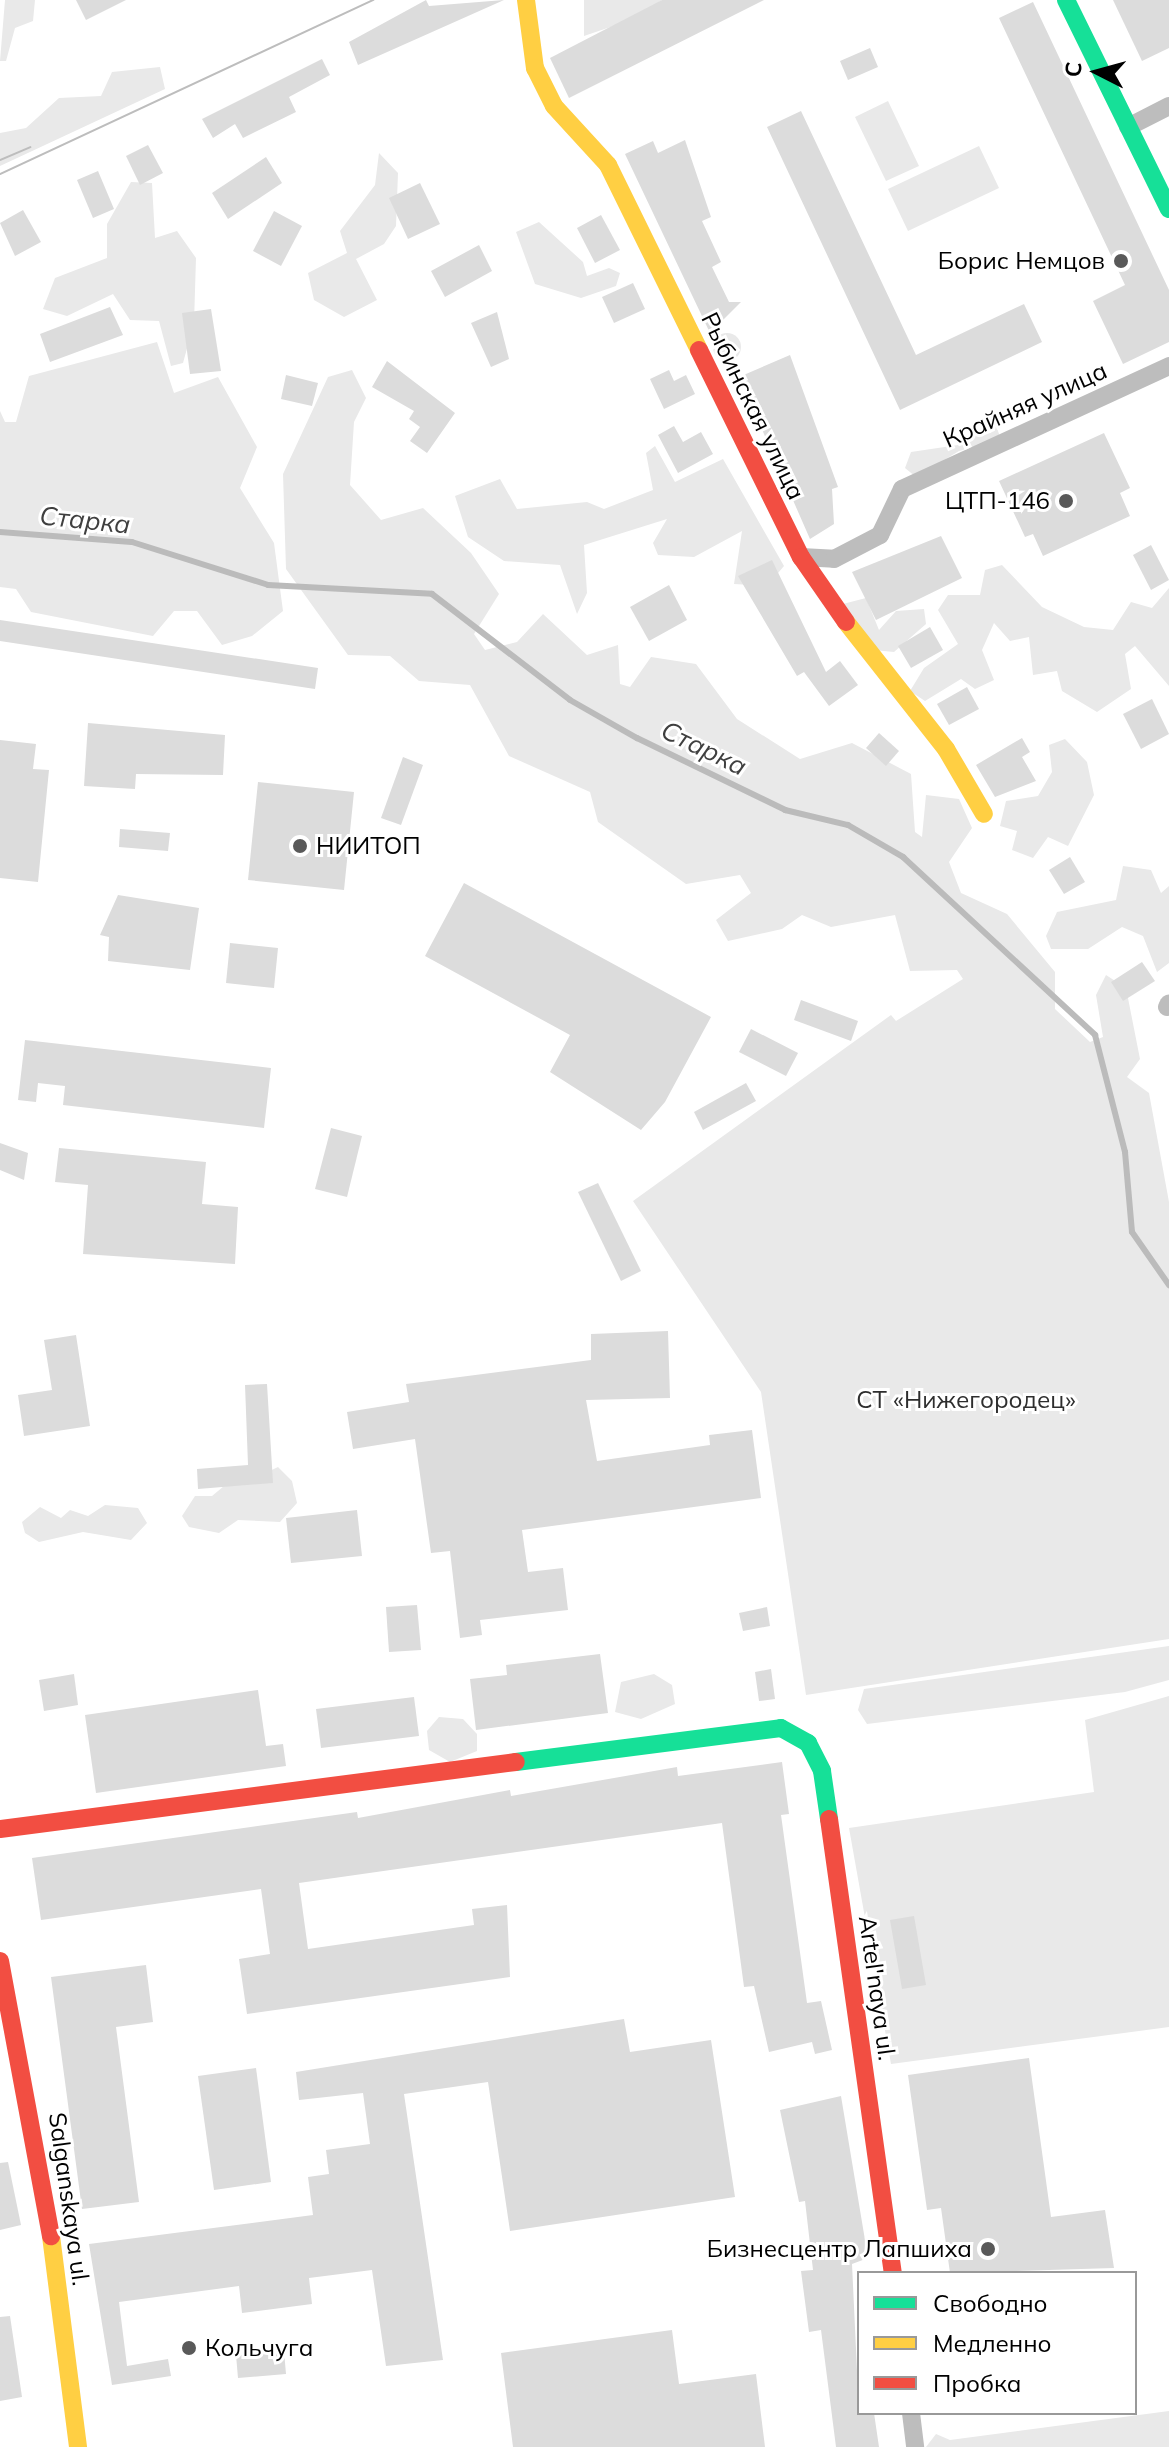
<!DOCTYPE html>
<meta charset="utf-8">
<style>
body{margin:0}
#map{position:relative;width:1169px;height:2447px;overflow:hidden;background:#fff;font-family:Mulish,sans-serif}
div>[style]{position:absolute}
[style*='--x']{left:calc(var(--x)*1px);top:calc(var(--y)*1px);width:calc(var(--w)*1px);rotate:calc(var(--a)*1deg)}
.green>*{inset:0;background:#e9e9e9}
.round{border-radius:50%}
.stream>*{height:6px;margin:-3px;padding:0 3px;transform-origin:3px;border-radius:3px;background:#bbb}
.building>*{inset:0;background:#dcdcdc}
.street>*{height:18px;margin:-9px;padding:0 9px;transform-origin:9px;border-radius:9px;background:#bdbdbd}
.fast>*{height:18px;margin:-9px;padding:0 9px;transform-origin:9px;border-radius:9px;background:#16e098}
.slow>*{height:18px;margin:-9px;padding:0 9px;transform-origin:9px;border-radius:9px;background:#ffcf43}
.jam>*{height:18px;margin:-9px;padding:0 9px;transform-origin:9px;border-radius:9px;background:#f24e42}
.tram>*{height:2px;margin:-1px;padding:0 1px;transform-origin:1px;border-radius:1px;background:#bdbdbd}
.dots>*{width:22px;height:22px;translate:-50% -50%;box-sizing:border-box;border:4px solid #fff;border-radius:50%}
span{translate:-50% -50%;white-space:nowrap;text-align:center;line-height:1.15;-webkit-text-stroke:6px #fff;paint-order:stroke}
.poi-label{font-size:24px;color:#000}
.right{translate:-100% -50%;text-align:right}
.left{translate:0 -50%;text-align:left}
.street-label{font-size:24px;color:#000}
.park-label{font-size:24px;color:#2e2e2e}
.water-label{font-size:26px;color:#3f3f3f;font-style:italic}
.legend{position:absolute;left:857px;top:2271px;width:280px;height:144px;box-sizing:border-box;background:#fff;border:2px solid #999;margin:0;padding:10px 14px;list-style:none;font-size:24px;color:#000}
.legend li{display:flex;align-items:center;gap:16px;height:40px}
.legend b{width:40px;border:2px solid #999}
.north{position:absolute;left:1057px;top:32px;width:80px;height:80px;-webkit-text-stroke:6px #fff;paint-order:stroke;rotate:276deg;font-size:22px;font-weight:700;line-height:32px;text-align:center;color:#000}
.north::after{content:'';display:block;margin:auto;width:28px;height:36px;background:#000;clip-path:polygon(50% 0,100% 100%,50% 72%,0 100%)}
</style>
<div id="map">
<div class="green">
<div style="clip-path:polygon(5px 0,35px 0,33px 21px,15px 28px,6px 61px,0 61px)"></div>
<div style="clip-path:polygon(584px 0,662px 0,634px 19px,584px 36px)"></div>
<div style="clip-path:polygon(160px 67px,165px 89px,0 166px,0 133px,26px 128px,59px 98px,101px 96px,112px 72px)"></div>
<div style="clip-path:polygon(888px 101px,919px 166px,886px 181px,855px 117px)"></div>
<div style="clip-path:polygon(979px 146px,999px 188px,908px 231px,888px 189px)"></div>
<div style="clip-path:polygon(379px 153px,398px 173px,396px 226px,384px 244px,356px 259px,377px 300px,344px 317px,314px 300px,308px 273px,347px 253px,340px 231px,375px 185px)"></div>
<div style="clip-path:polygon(131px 182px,152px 183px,155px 238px,177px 231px,196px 258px,194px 323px,183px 363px,171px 366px,159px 321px,130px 320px,113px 294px,67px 316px,43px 309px,55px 278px,107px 258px,107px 224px)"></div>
<div style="clip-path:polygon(539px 222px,583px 262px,587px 276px,609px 268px,620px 273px,616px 286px,581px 298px,535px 284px,516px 232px)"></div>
<div class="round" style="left:713px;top:333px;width:28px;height:28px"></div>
<div style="clip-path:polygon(157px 342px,174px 393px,218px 377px,257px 447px,240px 488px,274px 543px,283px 611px,252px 636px,222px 645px,197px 611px,174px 611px,153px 636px,31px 612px,16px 589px,0 587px,0 411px,5px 422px,16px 422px,29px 376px)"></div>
<div style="clip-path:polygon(352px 370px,366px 398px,354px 422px,350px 485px,381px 520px,423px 508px,471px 553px,499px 594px,474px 634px,485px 650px,517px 642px,543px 614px,587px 655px,618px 645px,620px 684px,630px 687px,651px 657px,696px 664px,737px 719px,800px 759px,852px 743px,911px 774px,915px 832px,922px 837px,926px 795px,959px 799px,972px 828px,949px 862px,961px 893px,1007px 914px,1055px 972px,1055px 1009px,1090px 1042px,1103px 1037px,1096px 995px,1106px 975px,1126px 988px,1140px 1059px,1127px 1077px,1149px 1093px,1169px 1202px,1169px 1639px,806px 1695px,761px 1392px,633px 1201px,891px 1015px,896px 1021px,963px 979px,957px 970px,910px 971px,895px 915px,831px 927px,802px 915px,782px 929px,728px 941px,716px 920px,751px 893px,740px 875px,686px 884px,598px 822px,590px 792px,509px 756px,470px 685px,419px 681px,390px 656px,348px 655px,286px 569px,283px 474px,328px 377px)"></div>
<div style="clip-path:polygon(994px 419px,1001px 440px,959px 451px,916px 477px,905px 468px,911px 452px,958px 445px)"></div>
<div style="clip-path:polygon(655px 446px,675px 482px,723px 459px,784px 566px,767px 586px,734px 584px,742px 531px,694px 557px,658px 555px,653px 543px,667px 519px,584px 545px,587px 593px,577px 614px,560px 565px,504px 561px,468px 537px,455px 496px,500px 479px,517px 509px,587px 502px,604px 509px,653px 490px,646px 453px)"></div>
<div style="clip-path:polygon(1002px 565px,1042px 607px,1084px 627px,1113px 630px,1131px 602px,1152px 608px,1169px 588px,1169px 686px,1135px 646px,1125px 654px,1131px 689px,1097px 712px,1062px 691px,1057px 671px,1033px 675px,1029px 637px,1010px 641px,994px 623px,982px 650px,994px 680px,975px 689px,961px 679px,925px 701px,910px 691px,924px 668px,958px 644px,938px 610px,948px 595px,980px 595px,985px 570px)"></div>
<div style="clip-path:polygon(866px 598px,879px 630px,896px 611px,924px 609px,926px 624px,894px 652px,874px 650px,843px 604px)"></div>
<div style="clip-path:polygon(1065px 739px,1087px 762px,1094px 795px,1068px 846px,1048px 837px,1033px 858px,1012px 850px,1017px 831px,1000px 826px,1006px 801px,1038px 796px,1052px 772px,1049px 745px)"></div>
<div style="clip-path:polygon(1123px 866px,1151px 870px,1161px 893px,1169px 886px,1169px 963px,1157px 972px,1143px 936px,1122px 927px,1088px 949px,1051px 949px,1046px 936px,1057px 912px,1116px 900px)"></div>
<div style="clip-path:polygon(278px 1467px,292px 1481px,297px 1503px,280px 1522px,238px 1520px,219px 1533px,189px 1527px,182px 1516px,195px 1496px,212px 1496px,236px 1476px,251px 1480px)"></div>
<div style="clip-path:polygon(105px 1505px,138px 1508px,147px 1523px,131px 1540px,83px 1532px,39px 1542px,25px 1533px,22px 1522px,40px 1507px,61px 1518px,70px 1510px,88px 1516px)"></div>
<div style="clip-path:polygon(1169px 1646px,1169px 1680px,1125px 1692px,867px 1724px,858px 1710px,864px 1689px)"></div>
<div style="clip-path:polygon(654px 1674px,672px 1685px,675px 1704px,641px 1719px,615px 1712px,621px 1682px)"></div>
<div style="clip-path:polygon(1169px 1696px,1169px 2027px,891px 2064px,849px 1828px,1094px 1792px,1085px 1720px)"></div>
<div style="clip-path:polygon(439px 1717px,463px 1719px,477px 1734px,477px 1751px,450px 1762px,429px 1750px,427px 1731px)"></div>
<div style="clip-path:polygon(1169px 2411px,1169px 2447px,926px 2447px,936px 2434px,950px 2440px)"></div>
</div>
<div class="stream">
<div style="--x:0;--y:532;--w:132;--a:4.3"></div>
<div style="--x:132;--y:542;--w:143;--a:17.5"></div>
<div style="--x:268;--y:585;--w:164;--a:3.1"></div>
<div style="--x:432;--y:594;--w:174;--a:37.5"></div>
<div style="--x:570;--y:700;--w:77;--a:29.6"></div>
<div style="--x:637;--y:738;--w:165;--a:25.9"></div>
<div style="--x:785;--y:810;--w:65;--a:13.4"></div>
<div style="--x:848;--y:825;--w:64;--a:30.2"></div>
<div style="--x:903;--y:857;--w:262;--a:42.8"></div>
<div style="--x:1095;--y:1035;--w:121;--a:75.6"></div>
<div style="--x:1125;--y:1152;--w:80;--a:85"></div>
<div style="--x:1132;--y:1232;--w:65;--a:55.1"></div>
</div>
<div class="building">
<div style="clip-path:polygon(76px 0,126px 0,86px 20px)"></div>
<div style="clip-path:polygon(426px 0,429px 6px,504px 0,358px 65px,349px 42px)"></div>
<div style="clip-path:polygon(662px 0,764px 0,569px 98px,550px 58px)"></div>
<div style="clip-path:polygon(1113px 0,1169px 0,1169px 48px,1142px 61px)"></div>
<div style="clip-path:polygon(1033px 2px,1169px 290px,1169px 342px,1123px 364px,1093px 301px,1125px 285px,999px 18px)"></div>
<div style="clip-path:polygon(870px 48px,878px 67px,848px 80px,840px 61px)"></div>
<div style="clip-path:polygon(322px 59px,330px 75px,289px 97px,296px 112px,243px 138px,235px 124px,213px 138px,202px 119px)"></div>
<div style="clip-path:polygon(801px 111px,916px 355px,1024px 304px,1042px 342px,900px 410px,767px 127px)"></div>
<div style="clip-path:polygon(685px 140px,711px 217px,702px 221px,721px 262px,712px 267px,729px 302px,741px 302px,710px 333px,625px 154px,653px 141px,658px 153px)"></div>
<div style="clip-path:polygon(148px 145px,163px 173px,140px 185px,126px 156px)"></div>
<div style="clip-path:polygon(266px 157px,282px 183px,228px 219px,212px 193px)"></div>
<div style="clip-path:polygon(98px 171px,114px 209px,93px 218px,77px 180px)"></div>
<div style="clip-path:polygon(420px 183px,440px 224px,408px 239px,389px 198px)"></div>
<div style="clip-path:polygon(23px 210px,41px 242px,15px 256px,0 223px)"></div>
<div style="clip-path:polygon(274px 211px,302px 226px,281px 266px,253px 251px)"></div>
<div style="clip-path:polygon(601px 215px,620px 250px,595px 263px,577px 228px)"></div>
<div style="clip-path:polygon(479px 245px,492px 271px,445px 297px,431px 271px)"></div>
<div style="clip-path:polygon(633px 283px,645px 309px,614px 323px,602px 297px)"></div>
<div style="clip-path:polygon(110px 307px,123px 335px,50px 362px,40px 334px)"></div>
<div style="clip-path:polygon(211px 309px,221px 371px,190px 374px,182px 313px)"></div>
<div style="clip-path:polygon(497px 312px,509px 359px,491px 367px,471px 323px)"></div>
<div style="clip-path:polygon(790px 355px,838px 487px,832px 489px,834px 524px,810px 539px,739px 377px)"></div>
<div style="clip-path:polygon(387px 361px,455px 413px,427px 453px,410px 441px,420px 427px,409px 419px,414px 411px,372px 387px)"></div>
<div style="clip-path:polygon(669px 370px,674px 381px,686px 375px,695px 394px,664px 409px,650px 379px)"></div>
<div style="clip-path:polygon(286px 375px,318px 383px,312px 406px,281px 399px)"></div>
<div style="clip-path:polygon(674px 426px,683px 442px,701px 432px,713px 454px,678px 473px,658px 435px)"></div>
<div style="clip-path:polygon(1104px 433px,1130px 488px,1120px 493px,1130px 516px,1043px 556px,1033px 534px,1025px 537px,999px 481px)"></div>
<div style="clip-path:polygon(941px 536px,962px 578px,876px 620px,852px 572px)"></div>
<div style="clip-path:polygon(1151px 545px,1169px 580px,1151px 590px,1133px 555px)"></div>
<div style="clip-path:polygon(772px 560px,826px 672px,840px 661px,858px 685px,829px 706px,804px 672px,797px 676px,738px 576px)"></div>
<div style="clip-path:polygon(669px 585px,687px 620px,649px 641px,630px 607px)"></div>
<div style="clip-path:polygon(0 620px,318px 668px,315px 689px,0 641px)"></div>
<div style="clip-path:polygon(930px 627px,943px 650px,911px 668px,898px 646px)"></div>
<div style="clip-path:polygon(967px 687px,979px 709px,949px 725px,937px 704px)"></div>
<div style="clip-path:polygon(1152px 699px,1169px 734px,1141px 749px,1123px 714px)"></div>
<div style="clip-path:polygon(88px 723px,225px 735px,223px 775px,136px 774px,135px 789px,84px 786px)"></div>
<div style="clip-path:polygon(879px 733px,899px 751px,886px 766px,866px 748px)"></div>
<div style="clip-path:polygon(1022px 738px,1030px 752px,1022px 757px,1036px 781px,995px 797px,976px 765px)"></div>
<div style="clip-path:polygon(0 740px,36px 744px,33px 769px,49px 770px,38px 882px,0 878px)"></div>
<div style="clip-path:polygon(403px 757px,423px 765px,401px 825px,381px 818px)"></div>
<div style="clip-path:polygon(258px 782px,354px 792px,344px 890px,248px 880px)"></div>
<div style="clip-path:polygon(120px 829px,170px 833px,168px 851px,119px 847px)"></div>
<div style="clip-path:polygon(1070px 857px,1085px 882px,1064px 894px,1049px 870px)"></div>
<div style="clip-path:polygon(464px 883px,711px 1017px,665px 1102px,641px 1130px,550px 1072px,570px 1035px,425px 956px)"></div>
<div style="clip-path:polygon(118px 895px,199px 908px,190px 970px,108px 961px,109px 937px,100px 935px)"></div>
<div style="clip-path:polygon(230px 943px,278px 948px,274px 988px,226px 983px)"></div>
<div style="clip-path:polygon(1142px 962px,1155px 981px,1123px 1001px,1111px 982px)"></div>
<div style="clip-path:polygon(801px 1000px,858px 1021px,851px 1041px,794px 1020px)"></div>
<div style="clip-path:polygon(751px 1029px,798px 1053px,786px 1076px,739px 1052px)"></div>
<div style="clip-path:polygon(25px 1040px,271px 1068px,264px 1128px,63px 1105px,65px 1086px,38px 1083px,36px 1102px,18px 1100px)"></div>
<div style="clip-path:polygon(746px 1083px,756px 1101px,703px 1130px,694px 1112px)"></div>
<div style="clip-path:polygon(331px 1128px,362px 1136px,347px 1197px,315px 1189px)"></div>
<div style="clip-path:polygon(0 1143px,28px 1153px,24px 1180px,0 1170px)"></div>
<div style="clip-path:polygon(59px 1148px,206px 1162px,202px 1204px,238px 1207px,235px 1264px,83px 1254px,88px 1185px,55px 1182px)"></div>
<div style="clip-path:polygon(598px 1183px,641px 1271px,621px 1281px,578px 1192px)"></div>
<div style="clip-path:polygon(668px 1331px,670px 1398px,586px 1400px,597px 1461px,710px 1445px,709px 1435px,752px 1430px,761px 1498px,522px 1530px,528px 1572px,563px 1568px,568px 1610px,480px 1620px,482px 1635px,460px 1638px,450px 1551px,431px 1553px,415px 1439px,353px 1449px,347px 1412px,409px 1402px,406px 1384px,591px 1360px,591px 1334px)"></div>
<div style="clip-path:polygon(76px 1335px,90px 1426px,24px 1436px,18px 1395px,52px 1390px,44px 1340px)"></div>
<div style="clip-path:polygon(267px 1384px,273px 1483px,198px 1489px,197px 1469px,248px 1465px,245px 1385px)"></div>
<div style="clip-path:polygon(357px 1510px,362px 1556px,291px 1563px,286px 1518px)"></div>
<div style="clip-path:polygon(417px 1605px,421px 1650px,389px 1652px,386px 1607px)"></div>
<div style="clip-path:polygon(767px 1607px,770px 1626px,743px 1631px,739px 1613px)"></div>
<div style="clip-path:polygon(600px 1654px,608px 1713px,476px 1730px,470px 1679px,507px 1675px,506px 1665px)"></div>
<div style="clip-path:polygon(771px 1669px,775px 1699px,759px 1701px,755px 1672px)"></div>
<div style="clip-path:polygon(74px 1674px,78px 1705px,44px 1711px,39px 1680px)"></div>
<div style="clip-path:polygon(258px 1690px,266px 1746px,283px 1744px,286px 1766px,96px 1793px,85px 1715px)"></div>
<div style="clip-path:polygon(414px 1697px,419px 1736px,321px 1748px,316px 1709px)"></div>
<div style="clip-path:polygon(782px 1762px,789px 1814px,781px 1815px,807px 2003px,821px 2001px,832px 2050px,815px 2054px,812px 2042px,769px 2052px,754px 1986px,744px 1987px,722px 1823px,299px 1883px,308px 1949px,474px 1925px,472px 1909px,507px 1905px,510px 1977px,247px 2014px,239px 1959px,270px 1954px,261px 1889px,41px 1920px,32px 1858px,357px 1812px,358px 1818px,510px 1790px,511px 1796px,677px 1767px,678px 1776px)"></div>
<div style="clip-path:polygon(914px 1916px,926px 1985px,902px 1989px,890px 1920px)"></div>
<div style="clip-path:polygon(146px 1965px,153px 2022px,116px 2027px,139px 2202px,82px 2209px,51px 1977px)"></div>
<div style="clip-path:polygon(624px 2019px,630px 2052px,711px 2040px,735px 2197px,510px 2231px,488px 2082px,404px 2094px,443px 2360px,386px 2366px,372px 2270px,309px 2278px,312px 2304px,242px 2313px,239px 2286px,119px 2302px,127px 2366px,168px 2359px,171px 2376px,112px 2385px,89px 2244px,313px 2215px,308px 2177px,329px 2174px,326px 2150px,370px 2144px,363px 2093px,299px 2100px,296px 2072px)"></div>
<div style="clip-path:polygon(1029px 2058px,1051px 2217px,1105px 2210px,1114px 2268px,950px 2273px,941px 2208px,927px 2210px,908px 2075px)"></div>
<div style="clip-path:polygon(256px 2068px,271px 2182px,214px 2190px,198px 2076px)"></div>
<div style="clip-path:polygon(841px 2096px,868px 2258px,852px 2264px,859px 2413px,874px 2413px,879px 2447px,836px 2447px,821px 2330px,809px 2332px,801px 2271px,813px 2270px,805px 2201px,799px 2202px,780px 2110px)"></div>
<div style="clip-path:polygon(8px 2162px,21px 2225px,0 2230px,0 2163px)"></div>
<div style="clip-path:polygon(10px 2316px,22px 2397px,0 2401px,0 2317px)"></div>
<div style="clip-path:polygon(672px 2330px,679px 2384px,756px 2374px,765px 2447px,513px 2447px,501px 2353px)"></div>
<div style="clip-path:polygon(284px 2351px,286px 2374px,238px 2378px,236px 2355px)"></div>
</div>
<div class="street">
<div style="--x:1128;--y:127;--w:46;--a:-27.1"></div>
<div style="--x:801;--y:557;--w:33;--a:3"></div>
<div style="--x:834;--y:559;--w:52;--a:-27.6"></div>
<div style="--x:880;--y:535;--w:51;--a:-64.4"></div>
<div style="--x:902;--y:489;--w:294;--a:-24.7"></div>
<div style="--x:1167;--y:1007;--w:4;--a:-63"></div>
<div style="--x:911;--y:2413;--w:34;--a:83"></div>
</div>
<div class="fast">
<div style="--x:1066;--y:0;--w:233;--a:63.8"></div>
<div style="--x:516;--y:1762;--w:267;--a:-7.3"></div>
<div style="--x:781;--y:1728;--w:31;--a:29"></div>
<div style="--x:808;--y:1743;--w:31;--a:63"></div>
<div style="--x:822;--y:1771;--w:49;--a:81.7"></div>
</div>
<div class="slow">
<div style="--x:526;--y:0;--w:69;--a:82.5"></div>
<div style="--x:535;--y:68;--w:42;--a:63.4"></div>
<div style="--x:554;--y:106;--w:80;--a:47.5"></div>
<div style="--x:608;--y:165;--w:206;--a:63.8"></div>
<div style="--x:846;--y:622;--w:162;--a:51.8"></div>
<div style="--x:946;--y:749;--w:75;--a:59.7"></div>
<div style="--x:51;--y:2236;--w:213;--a:82.7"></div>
</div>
<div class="jam">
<div style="--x:699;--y:350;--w:231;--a:63.8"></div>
<div style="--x:801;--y:557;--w:79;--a:55.3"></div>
<div style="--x:829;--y:1819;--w:458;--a:82"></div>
<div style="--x:0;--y:1829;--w:520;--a:-7.4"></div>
<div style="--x:0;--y:1961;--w:280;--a:79.5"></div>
</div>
<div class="tram">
<div style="--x:0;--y:160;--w:33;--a:-23"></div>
<div style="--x:0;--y:174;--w:412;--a:-25"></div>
</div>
<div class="dots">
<div style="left:1121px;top:261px;background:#595959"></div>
<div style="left:1066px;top:501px;background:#595959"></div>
<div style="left:300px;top:846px;background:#595959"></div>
<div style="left:988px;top:2249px;background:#595959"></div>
<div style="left:189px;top:2348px;background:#595959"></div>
</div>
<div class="poi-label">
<span class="right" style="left:1105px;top:261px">Борис Немцов</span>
<span class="right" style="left:1050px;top:501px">ЦТП-146</span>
<span class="left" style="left:316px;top:846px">НИИТОП</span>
<span class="right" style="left:972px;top:2249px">Бизнесцентр Лапшиха</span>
<span class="left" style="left:205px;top:2348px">Кольчуга</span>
</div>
<div class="street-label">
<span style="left:1025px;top:405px;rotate:-24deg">Крайняя улица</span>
<span style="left:753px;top:406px;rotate:64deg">Рыбинская улица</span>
<span style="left:877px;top:1988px;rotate:82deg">Artel'naya ul.</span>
<span style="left:69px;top:2199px;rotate:82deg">Salganskaya ul.</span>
</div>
<div class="park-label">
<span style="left:966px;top:1400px">СТ «Нижегородец»</span>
</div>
<div class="water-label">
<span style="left:85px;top:520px;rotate:6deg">Старка</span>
<span style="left:704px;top:748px;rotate:26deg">Старка</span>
</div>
<ul class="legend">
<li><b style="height:10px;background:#16e098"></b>Свободно</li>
<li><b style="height:10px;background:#ffcf43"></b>Медленно</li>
<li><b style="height:10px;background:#f24e42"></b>Пробка</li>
</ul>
<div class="north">С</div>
</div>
